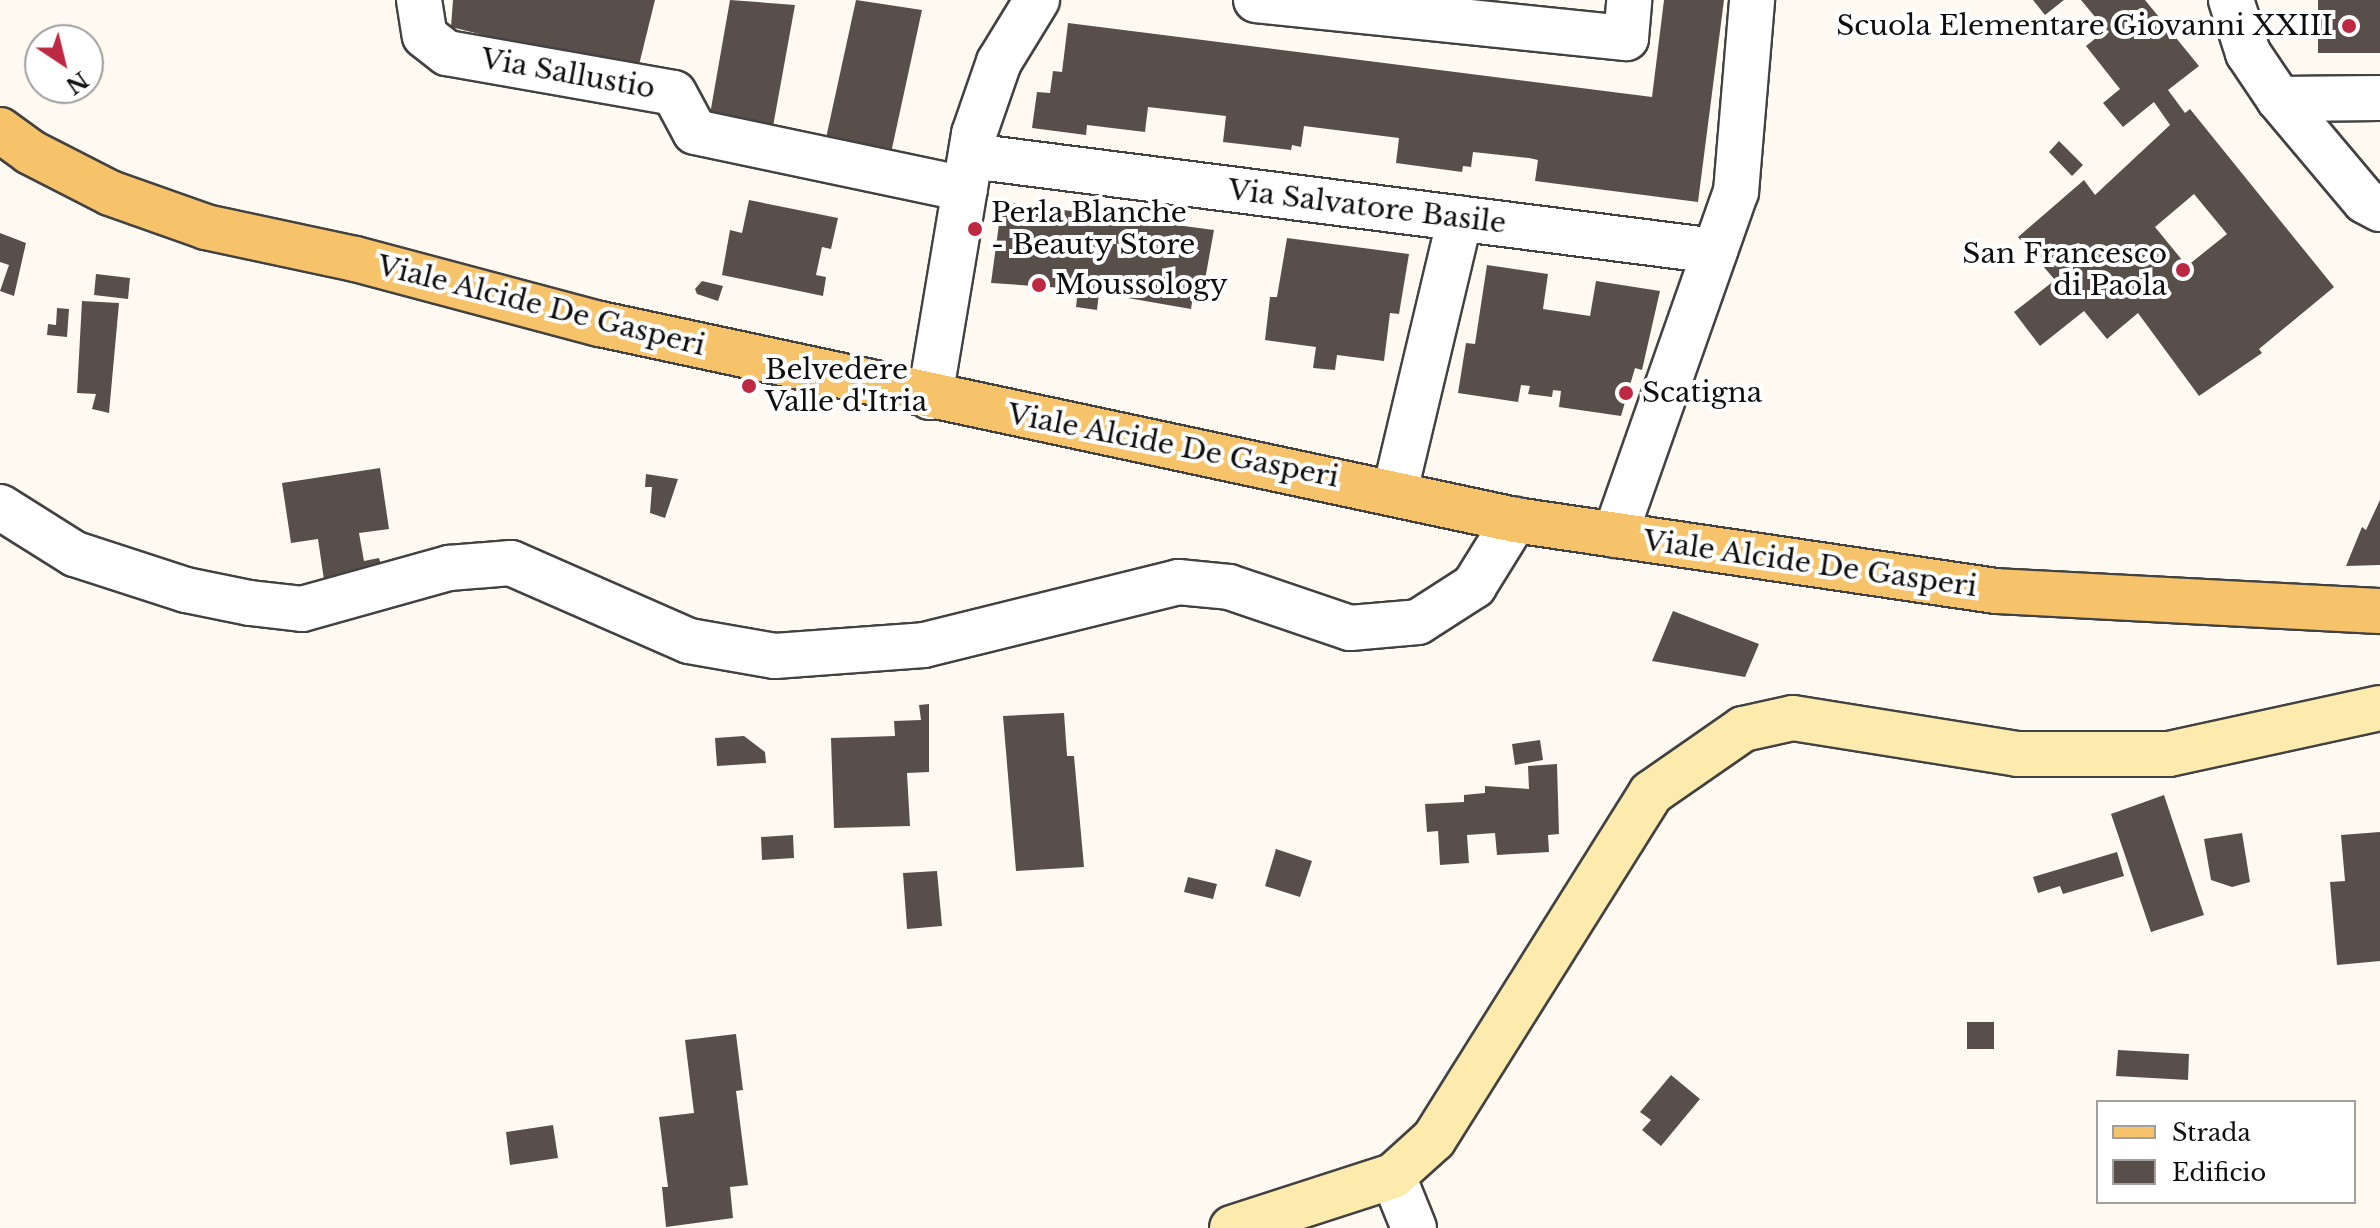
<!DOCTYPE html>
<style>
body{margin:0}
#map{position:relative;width:2380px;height:1228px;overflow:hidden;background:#fffaf1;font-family:"Libre Baskerville",serif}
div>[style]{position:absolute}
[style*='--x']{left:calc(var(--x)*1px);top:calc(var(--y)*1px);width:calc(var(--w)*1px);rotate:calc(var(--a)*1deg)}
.building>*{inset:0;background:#584f4b}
.roads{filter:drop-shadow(2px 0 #424242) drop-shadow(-2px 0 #424242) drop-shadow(0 2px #424242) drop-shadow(0 -2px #424242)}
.minor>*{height:44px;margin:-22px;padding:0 22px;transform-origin:22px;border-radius:22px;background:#fff}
.secondary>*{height:44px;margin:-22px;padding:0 22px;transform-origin:22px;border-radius:22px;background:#fdebae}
.primary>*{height:44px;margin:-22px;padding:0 22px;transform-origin:22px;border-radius:22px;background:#f6c36a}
.dots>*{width:22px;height:22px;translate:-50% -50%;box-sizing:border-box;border:4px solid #fff;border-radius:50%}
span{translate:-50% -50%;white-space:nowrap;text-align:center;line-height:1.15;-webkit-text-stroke:8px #fff;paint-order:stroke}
.poi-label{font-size:28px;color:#0f0f0f}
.right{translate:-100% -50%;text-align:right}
.left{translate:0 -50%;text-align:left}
.street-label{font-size:28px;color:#0f0f0f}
.legend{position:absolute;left:2096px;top:1100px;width:260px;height:104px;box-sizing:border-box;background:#fff;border:2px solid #9f9f9f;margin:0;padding:10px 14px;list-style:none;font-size:24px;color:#0f0f0f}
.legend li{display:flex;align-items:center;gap:16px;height:40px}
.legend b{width:40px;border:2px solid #9f9f9f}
.north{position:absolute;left:24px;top:24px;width:80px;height:80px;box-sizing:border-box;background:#fff;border:2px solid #9f9f9f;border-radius:50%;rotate:145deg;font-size:22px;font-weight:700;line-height:32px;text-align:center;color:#0f0f0f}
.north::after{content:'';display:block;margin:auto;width:28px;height:36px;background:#bd2942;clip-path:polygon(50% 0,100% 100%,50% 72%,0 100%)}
</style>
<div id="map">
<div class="building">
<div style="clip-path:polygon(453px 0,655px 0,637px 73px,451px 27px)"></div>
<div style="clip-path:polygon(730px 0,795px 5px,772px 132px,709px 120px)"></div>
<div style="clip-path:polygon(856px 0,922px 10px,891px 153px,826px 138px)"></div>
<div style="clip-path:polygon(1664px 0,1724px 0,1698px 202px,1535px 181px,1538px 160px,1529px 158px,1473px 152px,1471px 167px,1463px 166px,1462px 172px,1396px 163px,1399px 138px,1304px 126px,1301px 147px,1292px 145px,1291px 150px,1223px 142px,1226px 116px,1148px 107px,1145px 132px,1087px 125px,1086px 135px,1032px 128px,1037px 92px,1050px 93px,1053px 71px,1062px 72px,1068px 23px,1652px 97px)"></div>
<div style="clip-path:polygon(2033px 0,2064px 0,2045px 15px)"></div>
<div style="clip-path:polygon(evenodd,2081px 0,2145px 0,2199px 66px,2168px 90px,2185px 113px,2190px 109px,2334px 287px,2259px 349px,2262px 353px,2199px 396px,2138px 313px,2107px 339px,2084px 311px,2040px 346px,2014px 312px,2055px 280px,2018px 237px,2084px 180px,2095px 195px,2170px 125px,2154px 102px,2123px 127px,2103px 103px,2120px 89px,2086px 46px,2106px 30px,2081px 0,2194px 194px,2227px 234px,2187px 266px,2155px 227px,2194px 194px)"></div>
<div style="clip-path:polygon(2318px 0,2380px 0,2380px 53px,2318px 53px)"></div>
<div style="clip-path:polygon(2059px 141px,2083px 165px,2072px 176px,2049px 152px)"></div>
<div style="clip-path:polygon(749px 200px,838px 218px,831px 249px,822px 247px,816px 275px,826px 277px,823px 296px,722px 275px,730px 230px,742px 233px)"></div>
<div style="clip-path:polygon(1002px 202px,1214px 230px,1203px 291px,1194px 290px,1191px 309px,1099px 293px,1097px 310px,1076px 307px,1078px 289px,991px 283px)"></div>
<div style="clip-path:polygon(0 233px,26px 243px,14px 296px,0 291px,9px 265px,0 262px)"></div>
<div style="clip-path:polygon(1287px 238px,1409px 254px,1399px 314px,1390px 313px,1384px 361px,1337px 355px,1335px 370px,1313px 368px,1316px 347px,1265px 340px,1270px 297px,1277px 297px)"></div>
<div style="clip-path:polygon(1487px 265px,1548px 274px,1543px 309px,1590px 316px,1596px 281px,1660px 291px,1642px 370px,1635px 368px,1621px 416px,1559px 407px,1561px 391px,1553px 390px,1552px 397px,1528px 394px,1530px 386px,1521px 385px,1518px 402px,1458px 393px,1466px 343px,1475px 344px)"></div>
<div style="clip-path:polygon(96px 274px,130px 278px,128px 299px,94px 295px)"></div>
<div style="clip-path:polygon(702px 281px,723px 286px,718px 301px,697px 294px,695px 289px)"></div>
<div style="clip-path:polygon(82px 301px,119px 303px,109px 413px,92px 409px,96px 394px,77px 393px)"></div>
<div style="clip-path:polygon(57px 308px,69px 309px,67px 337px,47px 335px,48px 324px,56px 325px)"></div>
<div style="clip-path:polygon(380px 468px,389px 529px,359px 533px,364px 561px,379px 558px,382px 568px,324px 580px,318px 539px,291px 543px,282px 483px)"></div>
<div style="clip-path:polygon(646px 474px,678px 479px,665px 518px,650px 513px,652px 487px,645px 487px)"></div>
<div style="clip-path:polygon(2380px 500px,2380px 565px,2346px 566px,2362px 527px,2366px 530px)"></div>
<div style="clip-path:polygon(1673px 611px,1759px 644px,1745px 677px,1652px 661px)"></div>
<div style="clip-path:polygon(929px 704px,929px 772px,907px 773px,910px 826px,834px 828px,831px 738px,895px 736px,894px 721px,921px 720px,919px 705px)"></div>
<div style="clip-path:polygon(1064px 713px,1067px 756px,1074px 756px,1084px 867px,1016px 871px,1003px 716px)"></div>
<div style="clip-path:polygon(744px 736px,765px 752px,766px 763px,717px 766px,715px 738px)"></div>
<div style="clip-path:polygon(1540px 740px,1543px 760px,1515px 765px,1512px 744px)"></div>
<div style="clip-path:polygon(1557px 764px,1559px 834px,1548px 835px,1549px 852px,1497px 855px,1495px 833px,1467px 835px,1469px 863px,1440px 865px,1438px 831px,1427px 832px,1425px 804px,1464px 802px,1464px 795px,1485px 793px,1485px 786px,1529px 789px,1528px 766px)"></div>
<div style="clip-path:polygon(2164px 795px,2204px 915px,2151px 932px,2111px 814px)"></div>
<div style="clip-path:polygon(2380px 832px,2380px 961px,2337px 965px,2330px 882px,2345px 881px,2341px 835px)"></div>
<div style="clip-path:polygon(2242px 833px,2250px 882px,2232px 887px,2211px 880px,2204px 839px)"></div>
<div style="clip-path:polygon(793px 835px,794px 858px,762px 860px,761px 837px)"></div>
<div style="clip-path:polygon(1276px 849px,1312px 861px,1300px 897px,1265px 886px)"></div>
<div style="clip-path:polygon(2117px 852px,2124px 876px,2063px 894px,2060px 886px,2038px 893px,2033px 877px)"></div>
<div style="clip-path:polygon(937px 871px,942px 926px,907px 929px,903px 873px)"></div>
<div style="clip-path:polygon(1188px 877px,1217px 884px,1213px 899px,1184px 892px)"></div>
<div style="clip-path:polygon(1967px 1022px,1994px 1022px,1994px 1049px,1967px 1049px)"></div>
<div style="clip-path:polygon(736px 1034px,743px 1090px,736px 1091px,748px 1185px,730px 1187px,733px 1218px,666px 1227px,662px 1187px,668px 1187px,659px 1117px,694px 1113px,685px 1040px)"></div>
<div style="clip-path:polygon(2118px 1050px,2189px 1054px,2188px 1080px,2116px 1076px)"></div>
<div style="clip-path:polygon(1671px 1075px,1700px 1099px,1661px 1146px,1642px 1130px,1651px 1120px,1640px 1112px)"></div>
<div style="clip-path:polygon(553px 1125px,558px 1158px,510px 1165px,506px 1132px)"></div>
</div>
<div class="roads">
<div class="minor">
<div style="--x:419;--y:0;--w:36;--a:81"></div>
<div style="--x:425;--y:36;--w:28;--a:38"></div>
<div style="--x:447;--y:53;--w:230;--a:10"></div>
<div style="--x:674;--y:93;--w:44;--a:61.7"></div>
<div style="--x:695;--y:132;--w:276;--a:11.9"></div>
<div style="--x:1256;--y:0;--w:372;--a:5.9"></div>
<div style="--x:1626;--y:38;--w:38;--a:-85"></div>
<div style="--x:2231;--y:0;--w:56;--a:72.2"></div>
<div style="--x:2248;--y:53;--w:55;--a:56"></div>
<div style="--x:2279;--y:99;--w:133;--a:49.9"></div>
<div style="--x:2365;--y:201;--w:17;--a:28"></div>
<div style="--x:2279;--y:99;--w:101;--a:-0.6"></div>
<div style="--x:971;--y:156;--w:750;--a:7.28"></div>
<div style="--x:930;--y:397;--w:267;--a:-80.5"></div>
<div style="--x:974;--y:134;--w:76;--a:-70.9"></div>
<div style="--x:999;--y:62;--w:73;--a:-58.5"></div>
<div style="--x:1395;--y:491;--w:280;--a:-76.6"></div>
<div style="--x:0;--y:507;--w:89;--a:32.1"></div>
<div style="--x:75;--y:554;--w:117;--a:18"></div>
<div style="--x:186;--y:590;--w:65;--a:11.5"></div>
<div style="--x:250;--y:603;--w:52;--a:6.6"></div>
<div style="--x:302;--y:609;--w:153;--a:-15.6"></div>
<div style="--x:449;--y:568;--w:62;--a:-4.6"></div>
<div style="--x:511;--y:563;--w:194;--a:23.7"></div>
<div style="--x:689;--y:641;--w:87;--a:9.9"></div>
<div style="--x:775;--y:656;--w:149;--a:-4.2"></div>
<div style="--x:924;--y:645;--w:262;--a:-13.9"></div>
<div style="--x:1178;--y:582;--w:51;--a:5.6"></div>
<div style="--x:1229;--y:587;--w:128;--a:18.7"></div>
<div style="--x:1350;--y:628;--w:68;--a:-5"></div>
<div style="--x:1418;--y:622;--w:67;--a:-32.7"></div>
<div style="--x:1474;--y:586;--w:78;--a:-58.2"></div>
<div style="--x:1615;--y:535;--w:364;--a:-70.6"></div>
<div style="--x:1736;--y:192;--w:193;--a:-85.2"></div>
<div style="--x:1393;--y:1176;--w:56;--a:68"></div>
</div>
<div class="secondary">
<div style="--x:1232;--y:1228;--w:169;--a:-17.9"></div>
<div style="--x:1393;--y:1176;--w:55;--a:-42.1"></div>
<div style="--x:1434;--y:1139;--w:408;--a:-57.9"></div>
<div style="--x:1651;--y:793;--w:112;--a:-34.8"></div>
<div style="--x:1743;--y:729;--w:51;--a:-12.4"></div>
<div style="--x:1793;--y:718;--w:227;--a:9.1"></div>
<div style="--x:2017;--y:754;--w:152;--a:0"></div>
<div style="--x:2169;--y:754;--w:216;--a:-12.3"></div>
</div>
<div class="primary">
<div style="--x:0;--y:130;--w:37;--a:36"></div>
<div style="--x:30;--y:152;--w:90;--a:27.1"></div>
<div style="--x:110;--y:193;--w:102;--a:19.5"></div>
<div style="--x:206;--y:227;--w:152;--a:12.1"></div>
<div style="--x:355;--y:259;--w:253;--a:14.9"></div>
<div style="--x:600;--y:324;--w:936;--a:12.09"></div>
<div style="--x:1515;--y:520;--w:486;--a:8.4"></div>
<div style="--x:1996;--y:591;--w:385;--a:3"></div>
</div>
</div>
<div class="dots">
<div style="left:2349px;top:26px;background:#bd2942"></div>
<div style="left:975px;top:229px;background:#bd2942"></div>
<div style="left:2183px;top:270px;background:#bd2942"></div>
<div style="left:1039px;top:285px;background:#bd2942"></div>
<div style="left:749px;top:386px;background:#bd2942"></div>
<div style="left:1626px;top:393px;background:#bd2942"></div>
</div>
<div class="poi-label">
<span class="right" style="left:2333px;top:26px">Scuola Elementare Giovanni XXIII</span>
<span class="left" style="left:991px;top:229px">Perla Blanche<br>- Beauty Store</span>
<span class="right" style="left:2167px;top:270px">San Francesco<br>di Paola</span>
<span class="left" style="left:1055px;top:285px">Moussology</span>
<span class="left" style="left:765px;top:386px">Belvedere<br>Valle d'Itria</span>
<span class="left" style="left:1642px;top:393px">Scatigna</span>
</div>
<div class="street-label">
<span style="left:568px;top:74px;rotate:10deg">Via Sallustio</span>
<span style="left:1367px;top:207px;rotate:7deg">Via Salvatore Basile</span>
<span style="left:541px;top:306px;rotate:14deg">Viale Alcide De Gasperi</span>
<span style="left:1173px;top:446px;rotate:11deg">Viale Alcide De Gasperi</span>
<span style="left:1810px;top:564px;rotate:8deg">Viale Alcide De Gasperi</span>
</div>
<ul class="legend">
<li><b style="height:10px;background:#f6c36a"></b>Strada</li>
<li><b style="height:22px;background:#584f4b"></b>Edificio</li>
</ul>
<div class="north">N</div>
</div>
